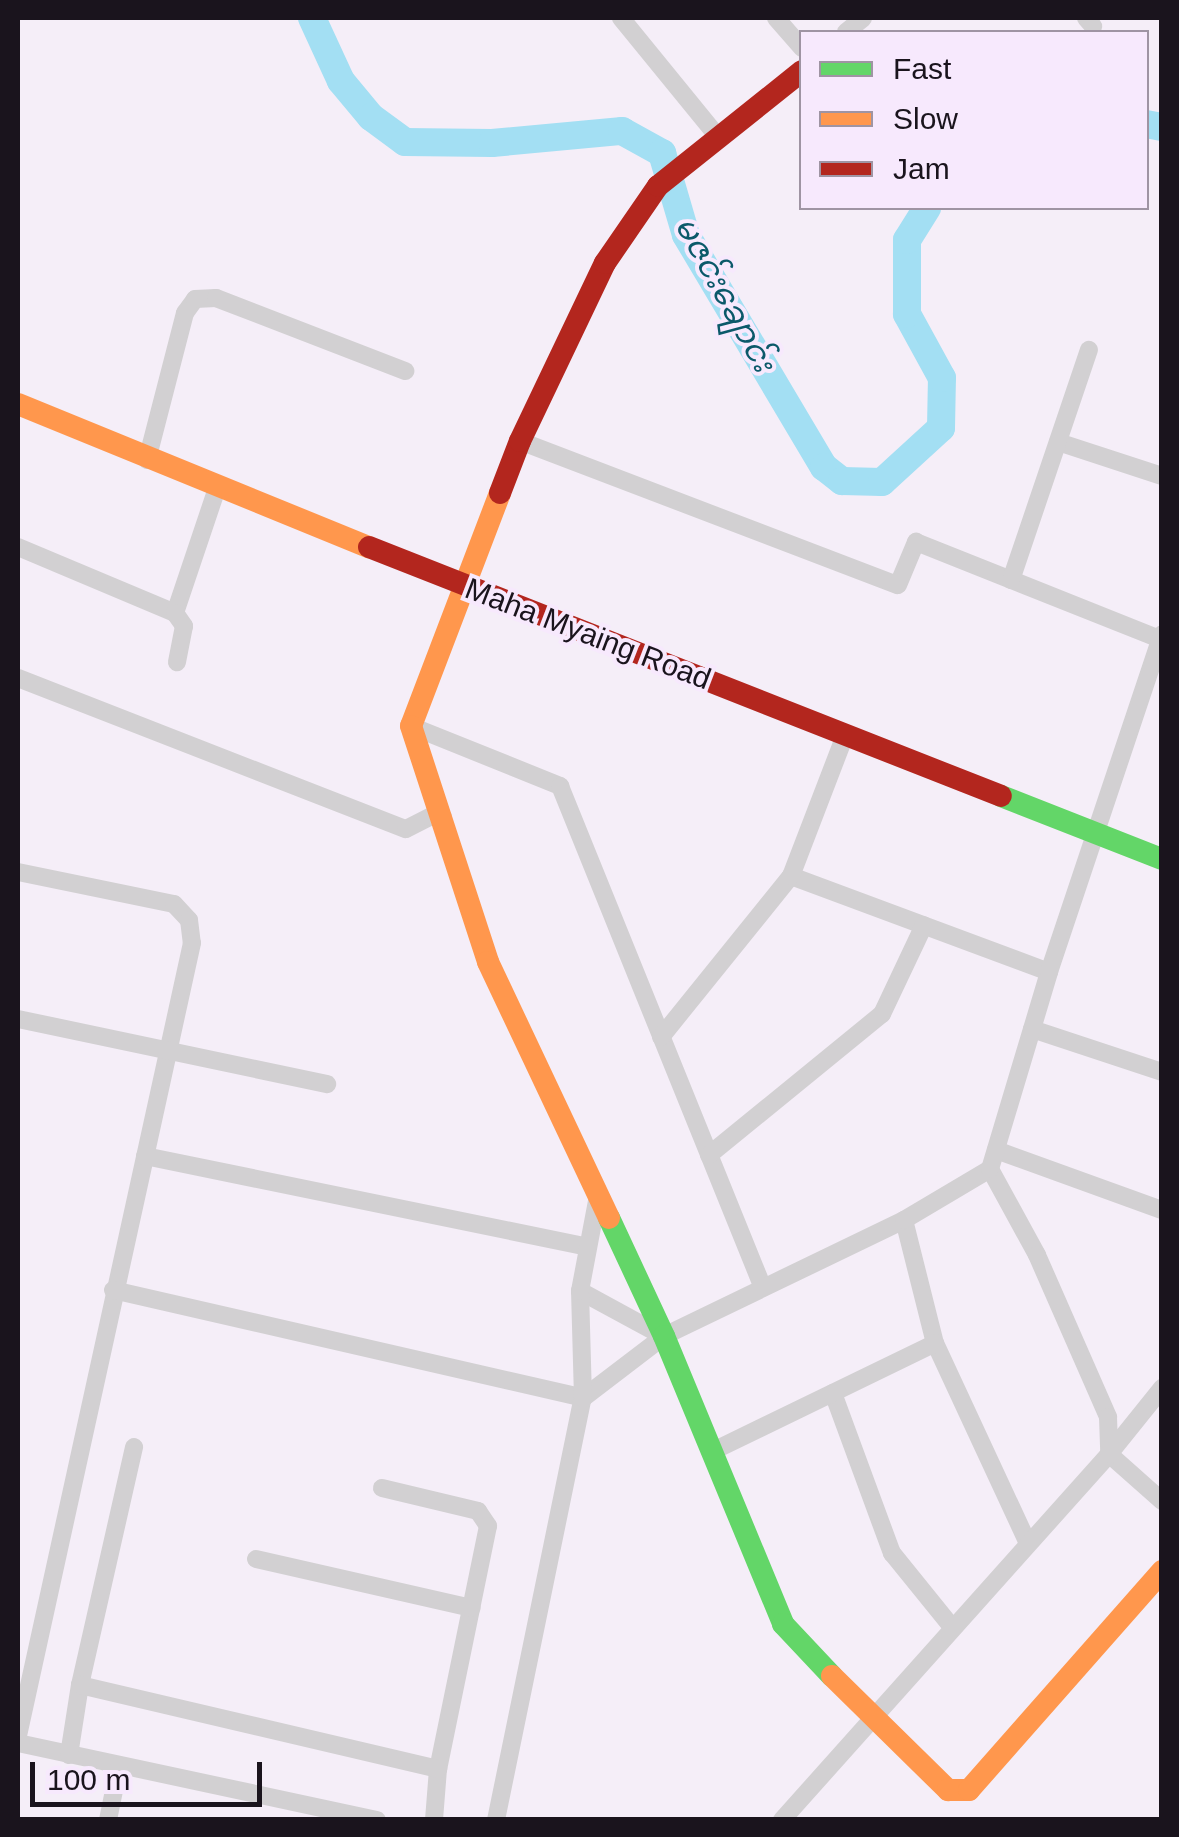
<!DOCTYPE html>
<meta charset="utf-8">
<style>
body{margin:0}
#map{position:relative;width:1179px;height:1837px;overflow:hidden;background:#f5eef8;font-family:Arial,"Noto Sans Myanmar",sans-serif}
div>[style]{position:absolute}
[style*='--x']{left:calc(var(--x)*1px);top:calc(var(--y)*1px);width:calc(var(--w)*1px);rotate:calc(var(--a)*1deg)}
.river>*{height:28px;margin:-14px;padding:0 14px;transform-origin:14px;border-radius:14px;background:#a3dff3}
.street>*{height:18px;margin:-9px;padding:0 9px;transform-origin:9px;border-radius:9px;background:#d2d0d2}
.fast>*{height:22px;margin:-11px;padding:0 11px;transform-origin:11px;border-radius:11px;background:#63d668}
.slow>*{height:22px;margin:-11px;padding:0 11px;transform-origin:11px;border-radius:11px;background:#ff974d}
.jam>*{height:22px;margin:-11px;padding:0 11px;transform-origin:11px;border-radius:11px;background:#b3261e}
span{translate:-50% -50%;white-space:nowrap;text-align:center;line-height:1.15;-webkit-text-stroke:8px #f7e9fd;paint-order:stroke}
.street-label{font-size:30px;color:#1a141d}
.water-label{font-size:32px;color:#0b596a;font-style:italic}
.frame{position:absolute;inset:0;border:20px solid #1a141d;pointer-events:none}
.legend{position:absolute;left:799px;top:30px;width:350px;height:180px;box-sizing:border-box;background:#f7e9fd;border:2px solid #9f94a3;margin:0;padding:12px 18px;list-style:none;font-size:30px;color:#1a141d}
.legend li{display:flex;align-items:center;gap:20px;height:50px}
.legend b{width:50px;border:2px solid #9f94a3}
.scale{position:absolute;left:30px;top:1762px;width:232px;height:45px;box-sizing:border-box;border:5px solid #1a141d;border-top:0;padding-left:12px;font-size:30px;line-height:35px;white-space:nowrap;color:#1a141d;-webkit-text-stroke:8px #f7e9fd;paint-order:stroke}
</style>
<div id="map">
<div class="river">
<div style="--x:312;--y:18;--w:69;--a:65.3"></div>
<div style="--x:341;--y:81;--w:47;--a:50.2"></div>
<div style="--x:371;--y:117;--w:42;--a:36.3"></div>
<div style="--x:405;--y:142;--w:87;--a:0.7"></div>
<div style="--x:492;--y:143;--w:131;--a:-5.3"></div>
<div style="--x:622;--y:131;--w:46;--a:28.8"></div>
<div style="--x:662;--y:153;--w:85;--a:73.7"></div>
<div style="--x:686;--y:235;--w:270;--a:59.3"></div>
<div style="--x:824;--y:467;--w:23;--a:38"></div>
<div style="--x:842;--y:481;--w:40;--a:1.4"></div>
<div style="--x:882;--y:482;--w:80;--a:-42.5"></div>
<div style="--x:941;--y:428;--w:50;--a:-88.9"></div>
<div style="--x:942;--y:378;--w:73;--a:-118.7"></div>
<div style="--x:907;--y:314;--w:74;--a:-90"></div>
<div style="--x:907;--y:240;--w:38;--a:-58"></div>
<div style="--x:1146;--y:124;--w:16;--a:11"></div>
</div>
<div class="street">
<div style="--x:621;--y:18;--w:155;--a:50.8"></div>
<div style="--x:776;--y:18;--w:40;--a:49"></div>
<div style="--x:1086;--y:18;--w:11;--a:49"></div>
<div style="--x:846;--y:32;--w:22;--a:-39"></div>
<div style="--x:520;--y:441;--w:404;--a:20.9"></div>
<div style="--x:898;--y:585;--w:47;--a:-67.3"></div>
<div style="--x:916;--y:542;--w:263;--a:21.7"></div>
<div style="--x:1058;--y:442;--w:109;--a:18.1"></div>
<div style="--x:147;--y:460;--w:152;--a:-75.5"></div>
<div style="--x:185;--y:313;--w:17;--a:-54"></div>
<div style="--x:195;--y:299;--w:21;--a:-3"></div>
<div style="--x:216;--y:298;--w:203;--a:21.1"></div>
<div style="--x:18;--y:547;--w:170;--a:22.8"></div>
<div style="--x:175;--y:613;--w:132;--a:-71.4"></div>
<div style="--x:1011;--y:580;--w:243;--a:-71.3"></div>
<div style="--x:175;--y:613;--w:16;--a:55"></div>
<div style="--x:184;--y:626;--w:37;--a:101"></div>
<div style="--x:18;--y:678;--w:416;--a:21.3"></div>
<div style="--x:406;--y:829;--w:27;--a:-27"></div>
<div style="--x:430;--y:817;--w:13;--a:0"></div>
<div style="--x:411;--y:726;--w:161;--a:21.9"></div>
<div style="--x:560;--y:786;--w:541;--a:67.98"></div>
<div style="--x:18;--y:872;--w:159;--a:11.6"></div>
<div style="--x:174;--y:904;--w:22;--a:47"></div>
<div style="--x:189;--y:920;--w:23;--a:83"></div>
<div style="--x:192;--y:943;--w:812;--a:102.38"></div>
<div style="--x:791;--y:876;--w:275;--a:20.4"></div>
<div style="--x:18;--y:1019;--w:316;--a:11.9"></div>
<div style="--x:1032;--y:1029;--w:137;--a:18.3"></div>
<div style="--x:661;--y:1037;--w:207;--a:-51.1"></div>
<div style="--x:791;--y:876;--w:151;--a:-69"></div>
<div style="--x:996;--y:1150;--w:177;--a:19.9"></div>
<div style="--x:709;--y:1155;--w:223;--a:-39.2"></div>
<div style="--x:882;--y:1014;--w:98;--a:-64.7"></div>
<div style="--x:145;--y:1156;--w:452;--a:11.6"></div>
<div style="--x:990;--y:1169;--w:98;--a:61.3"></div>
<div style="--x:1037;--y:1255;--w:177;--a:66.3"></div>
<div style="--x:1108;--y:1417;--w:37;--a:88"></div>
<div style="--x:1109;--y:1454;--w:71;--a:41.6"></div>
<div style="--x:904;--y:1220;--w:127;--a:75.9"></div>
<div style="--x:935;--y:1343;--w:221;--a:65.1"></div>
<div style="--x:113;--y:1290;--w:482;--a:12.9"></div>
<div style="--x:580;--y:1291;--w:94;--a:28.5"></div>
<div style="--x:833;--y:1393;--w:171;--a:69.8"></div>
<div style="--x:892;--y:1553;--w:95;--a:51"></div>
<div style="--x:583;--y:1398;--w:102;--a:-37.4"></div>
<div style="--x:664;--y:1336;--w:267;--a:-25.8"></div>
<div style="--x:904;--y:1220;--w:100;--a:-30.7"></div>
<div style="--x:990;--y:1169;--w:206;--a:-73.3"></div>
<div style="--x:1049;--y:972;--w:356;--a:-71.5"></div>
<div style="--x:711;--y:1452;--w:249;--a:-25.9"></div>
<div style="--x:382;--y:1488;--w:99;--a:13.5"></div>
<div style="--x:478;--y:1511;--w:18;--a:56"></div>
<div style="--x:488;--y:1526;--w:248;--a:101.6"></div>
<div style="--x:438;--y:1769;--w:51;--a:94.5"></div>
<div style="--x:256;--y:1559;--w:221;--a:12.8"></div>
<div style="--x:80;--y:1685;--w:244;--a:-77.2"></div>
<div style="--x:18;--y:1743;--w:367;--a:12.1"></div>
<div style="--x:69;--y:1755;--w:71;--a:-81.1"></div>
<div style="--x:80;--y:1685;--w:368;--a:13.2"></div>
<div style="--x:108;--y:1820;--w:55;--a:-78.5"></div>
<div style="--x:496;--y:1820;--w:431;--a:-78.4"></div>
<div style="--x:583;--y:1398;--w:107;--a:-91.6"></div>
<div style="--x:580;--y:1291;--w:92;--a:-79.3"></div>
<div style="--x:782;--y:1820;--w:491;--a:-48.2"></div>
<div style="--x:1109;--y:1454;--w:85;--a:-51.2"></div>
</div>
<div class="fast">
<div style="--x:1001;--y:796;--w:173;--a:21.4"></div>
<div style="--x:609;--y:1218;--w:130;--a:65"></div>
<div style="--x:664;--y:1336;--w:312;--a:67.5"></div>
<div style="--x:783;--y:1624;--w:71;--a:46.7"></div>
</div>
<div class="slow">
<div style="--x:18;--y:404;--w:379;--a:22.2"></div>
<div style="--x:500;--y:493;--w:249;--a:110.9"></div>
<div style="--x:411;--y:726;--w:248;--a:71.9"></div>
<div style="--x:488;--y:962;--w:283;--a:64.7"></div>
<div style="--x:832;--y:1676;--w:163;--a:44.5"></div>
<div style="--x:948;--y:1790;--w:21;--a:0"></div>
<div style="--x:969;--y:1790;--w:292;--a:-48.6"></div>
</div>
<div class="jam">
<div style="--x:500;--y:493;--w:56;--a:-69"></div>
<div style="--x:520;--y:441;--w:197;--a:-64.5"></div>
<div style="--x:605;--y:263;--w:93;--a:-55.5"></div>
<div style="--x:658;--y:186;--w:184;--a:-38.6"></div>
<div style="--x:369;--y:547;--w:679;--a:21.5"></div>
</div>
<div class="street-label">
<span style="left:588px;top:634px;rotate:21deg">Maha Myaing Road</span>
</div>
<div class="water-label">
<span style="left:725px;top:294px;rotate:61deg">မဇင်းချောင်း</span>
</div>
<div class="frame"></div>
<ul class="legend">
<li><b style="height:12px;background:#63d668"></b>Fast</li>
<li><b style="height:12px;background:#ff974d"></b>Slow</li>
<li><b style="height:12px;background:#b3261e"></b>Jam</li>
</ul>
<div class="scale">100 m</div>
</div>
